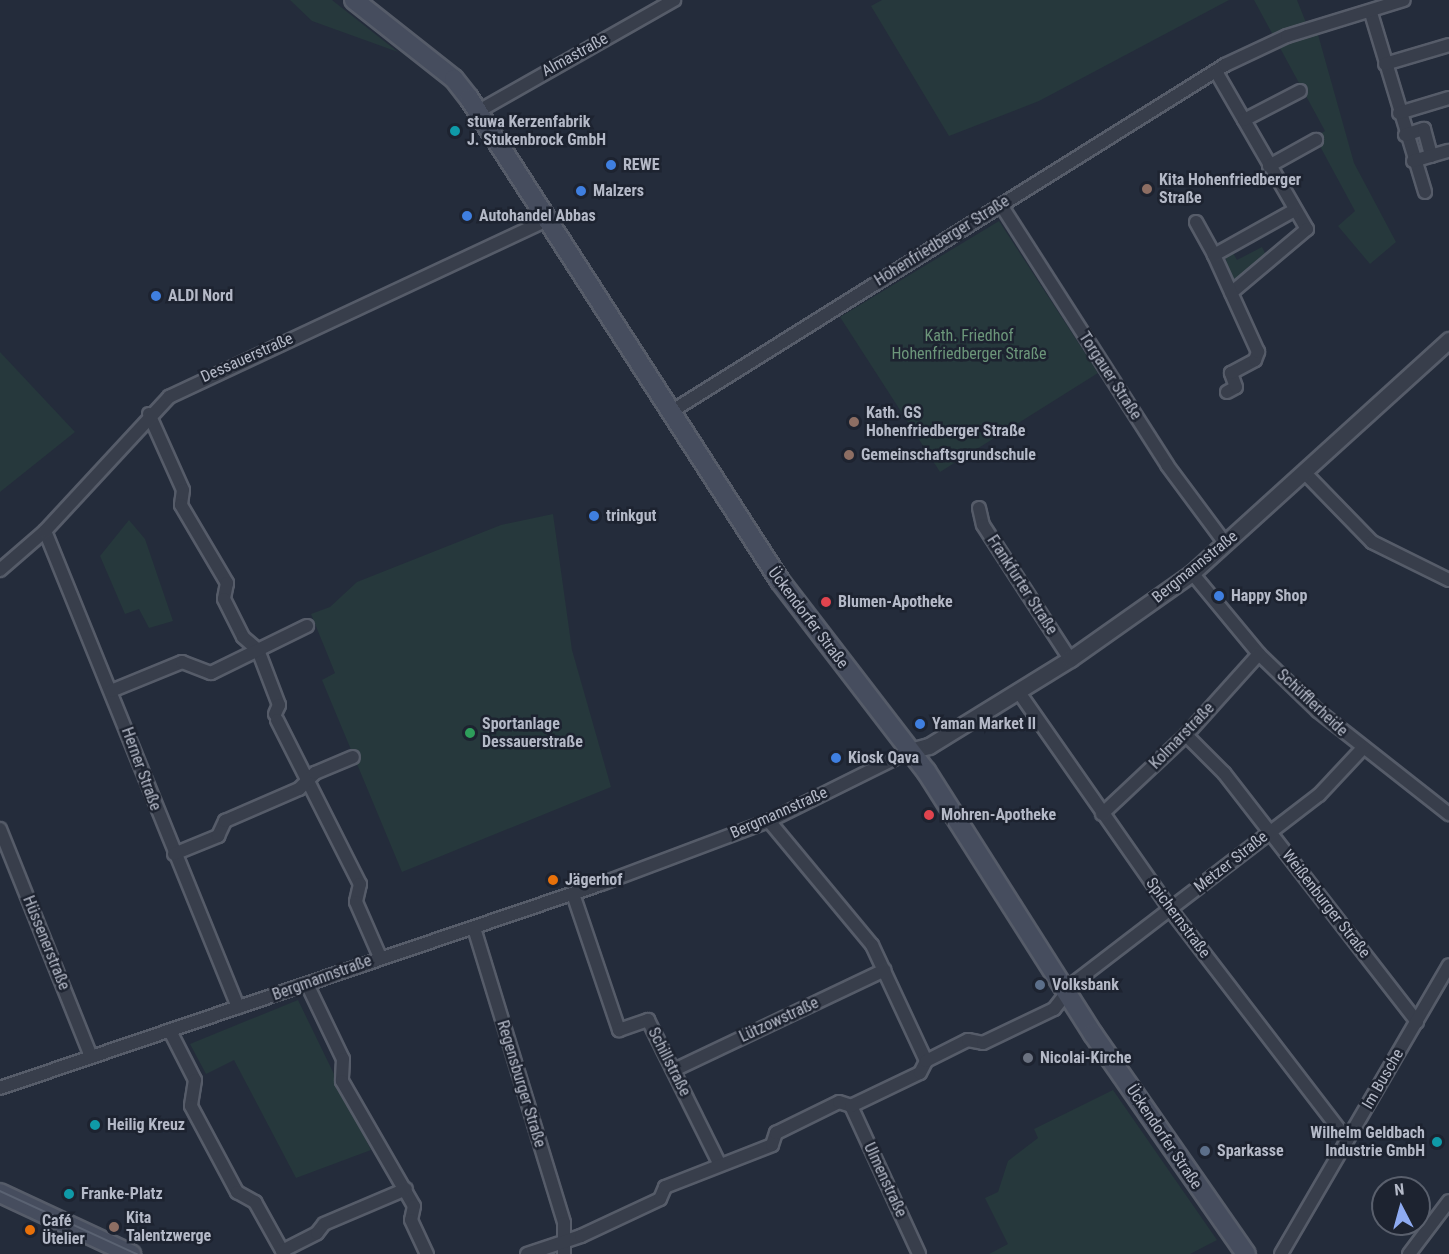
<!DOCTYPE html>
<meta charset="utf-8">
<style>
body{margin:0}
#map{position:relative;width:1449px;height:1254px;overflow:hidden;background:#242c3b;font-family:"Roboto Condensed",sans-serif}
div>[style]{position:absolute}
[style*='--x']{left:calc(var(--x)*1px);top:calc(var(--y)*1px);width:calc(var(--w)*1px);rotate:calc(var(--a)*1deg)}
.green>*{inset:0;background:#26383c}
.roads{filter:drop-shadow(2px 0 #565c69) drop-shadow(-2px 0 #565c69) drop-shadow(0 2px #565c69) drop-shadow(0 -2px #565c69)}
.minor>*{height:12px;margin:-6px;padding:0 6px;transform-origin:6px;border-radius:6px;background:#383e4b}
.tertiary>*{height:15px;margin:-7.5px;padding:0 7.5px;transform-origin:7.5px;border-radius:7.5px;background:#383e4b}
.secondary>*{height:18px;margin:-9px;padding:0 9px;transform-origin:9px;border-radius:9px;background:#464d5e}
.tram>*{height:1.5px;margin:-0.75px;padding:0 0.75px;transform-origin:0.75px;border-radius:0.75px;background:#5a6272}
.dots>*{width:16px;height:16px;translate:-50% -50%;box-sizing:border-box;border:3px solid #1d2330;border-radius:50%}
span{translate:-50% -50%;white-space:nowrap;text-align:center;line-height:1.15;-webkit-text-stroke:5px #1d2330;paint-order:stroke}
.street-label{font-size:16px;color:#b4b9c7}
.poi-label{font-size:16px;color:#b4b9c7;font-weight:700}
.left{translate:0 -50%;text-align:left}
.right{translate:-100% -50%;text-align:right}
.park-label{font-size:16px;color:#6c967a}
.north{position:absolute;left:1371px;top:1176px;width:60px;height:60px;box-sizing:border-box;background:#1d2330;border:2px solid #595f6c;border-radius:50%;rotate:354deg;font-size:16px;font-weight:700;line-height:24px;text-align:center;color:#b4b9c7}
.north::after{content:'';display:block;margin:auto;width:21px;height:27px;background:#8eabf2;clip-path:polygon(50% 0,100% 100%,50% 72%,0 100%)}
</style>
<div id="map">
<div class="green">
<div style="clip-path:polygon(290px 0,332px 0,398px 52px,312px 21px)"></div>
<div style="clip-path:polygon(882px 0,1229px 0,1039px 101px,949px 136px,871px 6px)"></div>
<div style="clip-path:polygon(1254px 0,1297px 0,1307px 25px,1317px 31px,1354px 163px,1396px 242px,1370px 264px,1338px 226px,1355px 211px,1315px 137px,1325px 131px)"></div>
<div style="clip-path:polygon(999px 221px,1098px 373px,940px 472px,840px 317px)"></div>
<div style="clip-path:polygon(1262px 247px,1267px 257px,1237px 281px,1230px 277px,1225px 255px,1232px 251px,1237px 260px)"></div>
<div style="clip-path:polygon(0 352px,75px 432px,0 492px)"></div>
<div style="clip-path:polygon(553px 514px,572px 650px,611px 787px,402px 872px,322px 680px,335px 673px,311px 614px,330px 607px,357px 582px,501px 525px)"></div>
<div style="clip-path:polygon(129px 520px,145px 539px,173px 621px,149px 628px,139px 609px,125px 614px,100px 556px)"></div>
<div style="clip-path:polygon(298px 1000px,371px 1150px,296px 1178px,234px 1060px,206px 1074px,190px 1044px)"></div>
<div style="clip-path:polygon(1113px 1090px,1217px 1240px,1190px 1254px,989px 1254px,1008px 1244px,985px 1198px,998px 1192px,1008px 1161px,1038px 1138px,1034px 1129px)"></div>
</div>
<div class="roads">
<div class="minor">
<div style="--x:1371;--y:13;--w:187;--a:73.2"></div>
<div style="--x:1385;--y:64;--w:67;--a:-16.5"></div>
<div style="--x:1218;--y:75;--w:178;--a:60"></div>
<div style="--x:1307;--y:229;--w:99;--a:139.9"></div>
<div style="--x:477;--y:112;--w:227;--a:-29.6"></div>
<div style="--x:1399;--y:113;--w:52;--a:-16.7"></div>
<div style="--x:1244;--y:120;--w:63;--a:-27.4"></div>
<div style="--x:1405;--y:135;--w:20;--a:-18"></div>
<div style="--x:1424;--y:129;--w:28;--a:75"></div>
<div style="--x:1413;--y:161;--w:37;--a:-16"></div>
<div style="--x:1269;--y:166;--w:54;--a:-29"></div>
<div style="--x:1001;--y:205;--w:308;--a:57.4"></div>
<div style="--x:1167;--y:465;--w:97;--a:53.4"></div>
<div style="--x:1196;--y:222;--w:38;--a:61"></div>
<div style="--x:1227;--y:392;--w:10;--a:-29"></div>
<div style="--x:1236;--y:387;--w:15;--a:-110"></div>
<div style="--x:1231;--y:373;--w:27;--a:-28"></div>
<div style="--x:1255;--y:360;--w:9;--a:-69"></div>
<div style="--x:1258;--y:352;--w:107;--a:-114.4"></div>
<div style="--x:1214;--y:255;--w:90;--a:-29.1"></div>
<div style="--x:669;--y:413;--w:656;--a:-32.04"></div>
<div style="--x:1225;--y:65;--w:68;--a:-25.1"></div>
<div style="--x:1287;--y:36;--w:122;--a:-17.1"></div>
<div style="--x:149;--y:414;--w:83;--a:65.9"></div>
<div style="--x:183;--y:490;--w:15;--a:98"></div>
<div style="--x:181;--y:505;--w:91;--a:59.5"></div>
<div style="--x:227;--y:583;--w:16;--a:101"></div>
<div style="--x:224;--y:599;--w:42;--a:63.4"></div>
<div style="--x:243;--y:637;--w:20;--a:41"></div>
<div style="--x:258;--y:650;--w:59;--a:69.1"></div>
<div style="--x:279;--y:705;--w:10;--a:114"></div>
<div style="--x:1304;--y:472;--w:98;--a:45.8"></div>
<div style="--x:1372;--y:542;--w:86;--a:26.3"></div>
<div style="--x:979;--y:508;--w:17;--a:77"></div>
<div style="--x:983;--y:525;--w:160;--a:57"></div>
<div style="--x:45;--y:531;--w:514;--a:67.93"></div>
<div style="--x:0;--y:570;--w:60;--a:-40.9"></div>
<div style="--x:45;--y:531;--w:183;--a:-47.2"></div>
<div style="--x:169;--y:397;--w:416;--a:-25.1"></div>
<div style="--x:1192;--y:573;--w:105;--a:50.4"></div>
<div style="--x:1259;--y:654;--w:82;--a:44"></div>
<div style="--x:1318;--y:711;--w:167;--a:38.2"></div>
<div style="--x:111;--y:691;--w:77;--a:-22.2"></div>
<div style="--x:182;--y:662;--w:31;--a:21"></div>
<div style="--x:211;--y:673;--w:107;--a:-26.1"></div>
<div style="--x:1018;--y:691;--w:266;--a:55.1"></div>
<div style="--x:1170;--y:909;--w:291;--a:52.5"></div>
<div style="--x:277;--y:720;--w:184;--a:63.2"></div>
<div style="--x:360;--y:884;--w:18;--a:103"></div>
<div style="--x:356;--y:902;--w:60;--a:66.4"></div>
<div style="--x:1186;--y:735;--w:54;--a:45"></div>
<div style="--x:1224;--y:773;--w:315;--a:52.2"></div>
<div style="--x:1102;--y:814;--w:115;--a:-43.2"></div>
<div style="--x:1186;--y:735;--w:109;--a:-48"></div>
<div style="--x:769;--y:821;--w:161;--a:50.3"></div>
<div style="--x:872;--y:945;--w:128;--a:65"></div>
<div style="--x:0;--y:829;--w:245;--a:68.2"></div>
<div style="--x:174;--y:854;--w:48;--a:-22.2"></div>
<div style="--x:218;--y:836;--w:17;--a:-65"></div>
<div style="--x:225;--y:821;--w:81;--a:-23.4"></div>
<div style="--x:299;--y:789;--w:23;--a:-45"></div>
<div style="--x:315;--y:773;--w:41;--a:-22.8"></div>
<div style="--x:573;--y:894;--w:144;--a:71.3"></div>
<div style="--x:619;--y:1030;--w:31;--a:-19"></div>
<div style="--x:648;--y:1020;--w:160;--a:63.6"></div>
<div style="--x:474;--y:928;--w:308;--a:73"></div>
<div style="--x:564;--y:1223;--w:31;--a:90"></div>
<div style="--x:307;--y:984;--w:83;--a:64.4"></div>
<div style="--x:343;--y:1059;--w:22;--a:93"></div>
<div style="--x:342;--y:1081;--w:144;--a:60.1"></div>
<div style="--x:414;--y:1206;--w:14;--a:102"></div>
<div style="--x:411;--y:1220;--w:38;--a:65"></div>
<div style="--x:170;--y:1031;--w:55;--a:63"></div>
<div style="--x:195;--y:1080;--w:26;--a:99"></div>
<div style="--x:191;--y:1106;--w:98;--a:61.9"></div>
<div style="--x:237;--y:1192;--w:21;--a:29"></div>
<div style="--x:255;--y:1202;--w:60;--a:60.9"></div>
<div style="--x:674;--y:1070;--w:233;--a:-25.4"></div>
<div style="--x:0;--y:1088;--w:635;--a:-18.75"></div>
<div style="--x:601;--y:884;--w:179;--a:-20.6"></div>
<div style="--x:769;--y:821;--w:157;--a:-26.4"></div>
<div style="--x:851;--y:1106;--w:163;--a:65.3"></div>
<div style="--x:282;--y:1251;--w:39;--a:-27"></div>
<div style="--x:317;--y:1233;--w:11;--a:-52"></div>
<div style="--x:324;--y:1224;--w:89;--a:-23.1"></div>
<div style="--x:527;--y:1254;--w:57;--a:-18.4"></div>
<div style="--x:581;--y:1236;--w:87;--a:-25.1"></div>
<div style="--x:660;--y:1199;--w:13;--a:-67"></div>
<div style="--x:665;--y:1187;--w:115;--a:-21.4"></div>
<div style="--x:772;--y:1145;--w:13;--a:-72"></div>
<div style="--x:776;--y:1133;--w:70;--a:-26.2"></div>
<div style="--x:839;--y:1102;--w:13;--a:18"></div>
<div style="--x:851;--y:1106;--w:76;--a:-25.6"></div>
<div style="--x:920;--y:1073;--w:13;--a:-63"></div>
<div style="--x:926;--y:1061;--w:47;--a:-26.6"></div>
<div style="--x:968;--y:1040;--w:15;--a:11"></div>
<div style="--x:983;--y:1043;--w:79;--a:-25.6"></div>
<div style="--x:1054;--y:1009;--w:34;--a:-52"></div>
<div style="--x:1075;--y:982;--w:307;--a:-37.5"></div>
<div style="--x:1319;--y:795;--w:63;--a:-46.9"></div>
<div style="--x:1281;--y:1254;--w:334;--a:-59.8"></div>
<div style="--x:1409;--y:1254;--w:66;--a:-53"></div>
</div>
<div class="tertiary">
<div style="--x:910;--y:751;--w:20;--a:-15"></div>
<div style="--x:929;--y:746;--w:166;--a:-31.7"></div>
<div style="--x:1070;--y:659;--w:149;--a:-35.2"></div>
<div style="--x:1192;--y:573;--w:347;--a:-42.2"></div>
</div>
<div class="secondary">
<div style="--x:354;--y:0;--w:127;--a:38.3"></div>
<div style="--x:454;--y:79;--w:24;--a:52"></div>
<div style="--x:469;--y:98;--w:574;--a:57.22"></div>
<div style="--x:780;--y:581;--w:240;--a:52.5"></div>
<div style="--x:926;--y:771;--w:312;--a:57.6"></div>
<div style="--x:1093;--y:1034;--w:268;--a:55.2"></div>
<div style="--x:0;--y:1193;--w:145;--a:25"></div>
</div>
</div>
<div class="tram">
<div style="--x:0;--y:1191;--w:151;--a:24.7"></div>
</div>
<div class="dots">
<div style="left:455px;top:131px;background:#0f9aa8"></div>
<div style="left:611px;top:165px;background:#3f7fe0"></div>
<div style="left:1147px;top:189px;background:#8d6e63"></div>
<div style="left:581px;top:191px;background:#3f7fe0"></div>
<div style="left:467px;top:216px;background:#3f7fe0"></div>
<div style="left:156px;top:296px;background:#3f7fe0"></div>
<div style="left:854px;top:422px;background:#8d6e63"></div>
<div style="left:849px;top:455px;background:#8d6e63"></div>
<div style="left:594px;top:516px;background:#3f7fe0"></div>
<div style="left:1219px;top:596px;background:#3f7fe0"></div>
<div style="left:826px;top:602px;background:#e0444e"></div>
<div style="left:920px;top:724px;background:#3f7fe0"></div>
<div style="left:470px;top:733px;background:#2e9e5b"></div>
<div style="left:836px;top:758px;background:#3f7fe0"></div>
<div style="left:929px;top:815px;background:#e0444e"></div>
<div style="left:553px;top:880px;background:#e8710a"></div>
<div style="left:1040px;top:985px;background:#5c6f8a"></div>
<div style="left:1028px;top:1058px;background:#6b7280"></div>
<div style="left:95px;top:1125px;background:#0f9aa8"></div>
<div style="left:1437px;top:1142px;background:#0f9aa8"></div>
<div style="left:1205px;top:1151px;background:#5c6f8a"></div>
<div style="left:69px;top:1194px;background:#0f9aa8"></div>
<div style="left:114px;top:1227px;background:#8d6e63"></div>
<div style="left:30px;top:1230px;background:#e8710a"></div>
</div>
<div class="street-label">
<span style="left:575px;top:55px;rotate:-29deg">Almastraße</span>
<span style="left:942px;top:241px;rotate:-32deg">Hohenfriedberger Straße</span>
<span style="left:247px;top:358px;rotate:-24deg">Dessauerstraße</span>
<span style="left:1110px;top:376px;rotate:57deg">Torgauer Straße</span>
<span style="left:1195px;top:567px;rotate:-39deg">Bergmannstraße</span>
<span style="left:1022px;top:585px;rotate:57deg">Frankfurter Straße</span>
<span style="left:808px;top:618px;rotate:53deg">Ückendorfer Straße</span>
<span style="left:1312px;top:703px;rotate:43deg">Schüfflerheide</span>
<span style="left:1182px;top:736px;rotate:-46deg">Kolmarstraße</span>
<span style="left:141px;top:769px;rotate:70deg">Herner Straße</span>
<span style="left:779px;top:813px;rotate:-24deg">Bergmannstraße</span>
<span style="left:1231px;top:862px;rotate:-38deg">Metzer Straße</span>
<span style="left:1326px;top:904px;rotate:52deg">Weißenburger Straße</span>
<span style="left:1178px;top:918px;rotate:53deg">Spichernstraße</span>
<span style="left:46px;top:943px;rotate:68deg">Hüssenerstraße</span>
<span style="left:322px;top:978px;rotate:-20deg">Bergmannstraße</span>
<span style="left:779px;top:1020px;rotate:-25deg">Lützowstraße</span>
<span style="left:669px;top:1062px;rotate:63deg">Schillstraße</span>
<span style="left:1383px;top:1079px;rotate:-60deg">Im Busche</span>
<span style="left:521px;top:1084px;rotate:73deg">Regensburger Straße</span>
<span style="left:1164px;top:1137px;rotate:56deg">Ückendorfer Straße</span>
<span style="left:885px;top:1180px;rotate:65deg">Ulmenstraße</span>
</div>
<div class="poi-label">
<span class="left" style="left:467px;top:131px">stuwa Kerzenfabrik<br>J. Stukenbrock GmbH</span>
<span class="left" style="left:623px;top:165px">REWE</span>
<span class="left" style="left:1159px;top:189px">Kita Hohenfriedberger<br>Straße</span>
<span class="left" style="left:593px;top:191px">Malzers</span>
<span class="left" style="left:479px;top:216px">Autohandel Abbas</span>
<span class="left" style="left:168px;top:296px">ALDI Nord</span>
<span class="left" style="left:866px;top:422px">Kath. GS<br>Hohenfriedberger Straße</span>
<span class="left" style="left:861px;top:455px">Gemeinschaftsgrundschule</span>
<span class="left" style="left:606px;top:516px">trinkgut</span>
<span class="left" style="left:1231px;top:596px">Happy Shop</span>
<span class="left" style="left:838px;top:602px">Blumen-Apotheke</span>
<span class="left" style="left:482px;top:733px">Sportanlage<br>Dessauerstraße</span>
<span class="left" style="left:932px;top:724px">Yaman Market II</span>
<span class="left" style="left:848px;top:758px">Kiosk Qava</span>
<span class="left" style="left:941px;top:815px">Mohren-Apotheke</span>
<span class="left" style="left:565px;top:880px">Jägerhof</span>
<span class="left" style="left:1052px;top:985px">Volksbank</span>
<span class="left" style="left:1040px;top:1058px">Nicolai-Kirche</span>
<span class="left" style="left:107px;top:1125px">Heilig Kreuz</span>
<span class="right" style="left:1425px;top:1142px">Wilhelm Geldbach<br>Industrie GmbH</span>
<span class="left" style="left:1217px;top:1151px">Sparkasse</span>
<span class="left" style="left:81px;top:1194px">Franke-Platz</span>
<span class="left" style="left:126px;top:1227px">Kita<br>Talentzwerge</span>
<span class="left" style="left:42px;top:1230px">Café<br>Ütelier</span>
</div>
<div class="park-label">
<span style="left:969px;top:345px">Kath. Friedhof<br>Hohenfriedberger Straße</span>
</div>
<div class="north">N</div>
</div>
